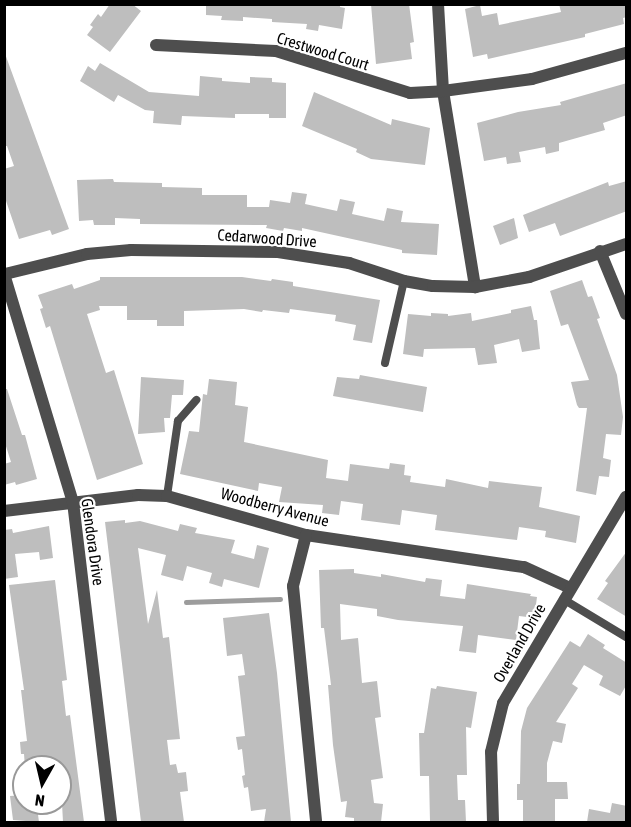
<!DOCTYPE html>
<style>
body{margin:0}
#map{position:relative;width:631px;height:827px;overflow:hidden;background:#fff;font-family:"Asap Condensed",sans-serif}
div>[style]{position:absolute}
[style*='--x']{left:calc(var(--x)*1px);top:calc(var(--y)*1px);width:calc(var(--w)*1px);rotate:calc(var(--a)*1deg)}
.stream>*{height:4.5px;margin:-2.25px;padding:0 2.25px;transform-origin:2.25px;border-radius:2.25px;background:#9c9c9c}
.building>*{inset:0;background:#bebebe}
.service>*{height:8px;margin:-4px;padding:0 4px;transform-origin:4px;border-radius:4px;background:#4e4e4e}
.minor>*{height:12px;margin:-6px;padding:0 6px;transform-origin:6px;border-radius:6px;background:#4e4e4e}
.tertiary>*{height:12px;margin:-6px;padding:0 6px;transform-origin:6px;border-radius:6px;background:#4e4e4e}
span{translate:-50% -50%;white-space:nowrap;text-align:center;line-height:1.15;-webkit-text-stroke:4.5px #fff;paint-order:stroke}
.street-label{font-size:16px;color:#000}
.frame{position:absolute;inset:0;border:6px solid #000;pointer-events:none}
.north{position:absolute;left:12px;top:755px;width:60px;height:60px;box-sizing:border-box;background:#fff;border:2px solid #999;border-radius:50%;rotate:188deg;font-size:16px;font-weight:700;line-height:24px;text-align:center;color:#000}
.north::after{content:'';display:block;margin:auto;width:21px;height:27px;background:#000;clip-path:polygon(50% 0,100% 100%,50% 72%,0 100%)}
</style>
<div id="map">
<div class="stream">
<div style="--x:186;--y:602;--w:94;--a:-1.8"></div>
</div>
<div class="building">
<div style="clip-path:polygon(110px 4px,132px 4px,141px 11px,110px 52px,87px 35px,93px 27px,90px 25px,98px 14px,101px 17px)"></div>
<div style="clip-path:polygon(206px 4px,340px 4px,340px 7px,345px 8px,342px 29px,319px 25px,318px 31px,306px 29px,307px 24px,272px 22px,272px 19px,243px 17px,243px 21px,221px 20px,222px 16px,206px 15px)"></div>
<div style="clip-path:polygon(371px 4px,409px 4px,414px 42px,410px 43px,412px 59px,376px 64px)"></div>
<div style="clip-path:polygon(559px 4px,627px 4px,627px 17px,623px 18px,624px 24px,585px 34px,585px 37px,488px 59px,487px 54px,473px 57px,465px 9px,480px 5px,482px 16px,497px 13px,499px 25px,561px 12px)"></div>
<div style="clip-path:polygon(4px 51px,69px 229px,52px 235px,50px 230px,19px 239px,4px 195px,4px 169px,14px 166px,7px 146px,4px 146px)"></div>
<div style="clip-path:polygon(100px 63px,149px 92px,199px 96px,200px 76px,222px 78px,222px 81px,250px 83px,250px 77px,272px 78px,272px 82px,286px 83px,286px 118px,269px 118px,269px 114px,235px 114px,235px 118px,182px 116px,181px 125px,153px 123px,154px 111px,145px 110px,118px 95px,114px 102px,80px 81px,88px 66px,95px 71px)"></div>
<div style="clip-path:polygon(627px 83px,627px 115px,603px 123px,605px 130px,559px 143px,559px 151px,546px 154px,545px 147px,519px 152px,521px 162px,507px 164px,506px 157px,484px 161px,477px 123px,518px 112px,561px 105px,560px 102px)"></div>
<div style="clip-path:polygon(314px 92px,391px 125px,392px 119px,430px 128px,425px 165px,371px 159px,356px 152px,357px 149px,302px 126px)"></div>
<div style="clip-path:polygon(113px 179px,114px 182px,162px 183px,162px 187px,202px 188px,202px 195px,247px 195px,247px 207px,269px 207px,270px 200px,290px 203px,292px 192px,307px 194px,305px 204px,337px 211px,340px 199px,355px 202px,352px 214px,384px 221px,387px 208px,403px 211px,401px 222px,439px 224px,437px 255px,402px 253px,402px 250px,302px 228px,302px 231px,284px 228px,283px 231px,266px 228px,267px 225px,140px 224px,140px 219px,115px 218px,115px 225px,94px 225px,93px 220px,79px 221px,77px 180px)"></div>
<div style="clip-path:polygon(627px 181px,627px 211px,560px 236px,555px 223px,529px 232px,523px 215px,608px 182px,609px 186px)"></div>
<div style="clip-path:polygon(514px 218px,518px 238px,500px 245px,493px 226px)"></div>
<div style="clip-path:polygon(100px 277px,242px 277px,271px 281px,272px 279px,293px 282px,293px 286px,380px 300px,372px 343px,353px 340px,356px 325px,335px 321px,336px 315px,290px 309px,289px 313px,263px 310px,262px 312px,244px 309px,184px 311px,184px 326px,157px 326px,157px 320px,127px 320px,127px 306px,99px 306px,100px 310px,87px 314px,106px 373px,114px 370px,143px 464px,97px 480px,50px 326px,46px 328px,40px 309px,43px 308px,38px 295px,72px 284px,74px 289px,100px 280px)"></div>
<div style="clip-path:polygon(582px 280px,588px 297px,592px 296px,600px 318px,597px 319px,617px 375px,623px 417px,621px 435px,606px 434px,603px 458px,611px 460px,609px 477px,599px 476px,596px 495px,576px 491px,587px 408px,579px 408px,577px 405px,571px 382px,589px 380px,568px 324px,561px 326px,550px 291px)"></div>
<div style="clip-path:polygon(531px 306px,534px 320px,537px 320px,540px 349px,522px 352px,519px 339px,494px 345px,497px 363px,478px 365px,475px 348px,424px 349px,423px 357px,403px 354px,408px 314px,431px 316px,431px 313px,448px 314px,448px 316px,471px 313px,472px 321px,511px 313px,511px 310px)"></div>
<div style="clip-path:polygon(360px 375px,427px 387px,423px 412px,333px 396px,337px 377px,359px 379px)"></div>
<div style="clip-path:polygon(141px 377px,184px 380px,183px 395px,172px 395px,170px 418px,164px 418px,165px 432px,138px 434px)"></div>
<div style="clip-path:polygon(209px 379px,237px 382px,235px 405px,248px 407px,244px 442px,328px 460px,326px 478px,348px 481px,350px 464px,389px 469px,390px 463px,405px 465px,404px 475px,411px 476px,410px 482px,445px 487px,446px 479px,488px 488px,489px 481px,542px 487px,539px 507px,580px 516px,576px 543px,545px 537px,546px 531px,519px 527px,517px 540px,435px 530px,437px 515px,402px 510px,400px 525px,361px 520px,363px 504px,341px 501px,339px 515px,322px 513px,323px 505px,279px 502px,282px 487px,259px 483px,258px 491px,180px 474px,189px 431px,199px 432px,203px 394px,207px 395px)"></div>
<div style="clip-path:polygon(4px 389px,7px 389px,22px 435px,25px 435px,37px 479px,16px 485px,15px 482px,4px 485px,4px 464px,11px 462px,4px 440px)"></div>
<div style="clip-path:polygon(125px 520px,125px 523px,140px 521px,178px 531px,180px 524px,197px 528px,195px 533px,235px 540px,231px 553px,254px 559px,257px 545px,269px 548px,259px 588px,224px 579px,222px 587px,209px 583px,212px 573px,187px 566px,183px 581px,161px 575px,166px 555px,138px 548px,148px 624px,157px 590px,163px 638px,169px 637px,180px 739px,167px 740px,170px 765px,176px 764px,178px 773px,186px 772px,188px 791px,180px 792px,184px 822px,141px 822px,105px 522px)"></div>
<div style="clip-path:polygon(49px 526px,53px 558px,40px 560px,39px 552px,15px 554px,18px 577px,4px 579px,4px 530px,12px 529px,13px 533px)"></div>
<div style="clip-path:polygon(627px 551px,627px 617px,597px 599px,608px 583px,605px 581px)"></div>
<div style="clip-path:polygon(354px 569px,354px 573px,381px 577px,381px 574px,425px 582px,426px 578px,442px 580px,440px 596px,465px 599px,467px 584px,531px 594px,530px 596px,537px 597px,535px 612px,528px 612px,527px 617px,519px 616px,516px 640px,478px 635px,476px 653px,459px 651px,463px 626px,398px 620px,377px 616px,377px 609px,340px 604px,341px 640px,358px 638px,362px 683px,377px 681px,381px 717px,375px 718px,383px 778px,371px 780px,374px 803px,383px 804px,381px 822px,354px 822px,354px 818px,345px 817px,347px 801px,341px 802px,333px 745px,328px 685px,331px 685px,324px 628px,321px 628px,319px 570px)"></div>
<div style="clip-path:polygon(55px 580px,67px 680px,62px 681px,66px 716px,70px 715px,84px 822px,63px 822px,60px 767px,25px 767px,24px 754px,21px 754px,20px 742px,27px 741px,21px 690px,24px 690px,9px 585px)"></div>
<div style="clip-path:polygon(269px 613px,277px 673px,291px 822px,264px 822px,266px 809px,251px 811px,248px 787px,244px 788px,242px 776px,245px 775px,242px 749px,238px 750px,236px 737px,245px 736px,238px 676px,245px 675px,242px 654px,227px 656px,223px 618px)"></div>
<div style="clip-path:polygon(588px 634px,605px 645px,603px 648px,627px 663px,627px 684px,620px 696px,599px 685px,603px 676px,584px 665px,572px 684px,578px 688px,556px 722px,566px 724px,562px 743px,553px 741px,547px 763px,547px 782px,567px 782px,568px 799px,555px 799px,555px 822px,523px 822px,523px 800px,517px 800px,517px 784px,520px 784px,521px 731px,527px 708px,570px 641px,580px 647px)"></div>
<div style="clip-path:polygon(437px 686px,477px 692px,471px 728px,466px 727px,467px 775px,457px 775px,458px 800px,465px 800px,466px 822px,430px 822px,429px 776px,420px 776px,419px 733px,424px 733px,431px 688px,436px 689px)"></div>
<div style="clip-path:polygon(24px 795px,24px 803px,34px 803px,34px 807px,37px 807px,39px 822px,13px 820px,10px 796px)"></div>
<div style="clip-path:polygon(612px 803px,627px 806px,627px 822px,587px 822px,589px 809px,610px 813px)"></div>
</div>
<div class="service">
<div style="--x:385;--y:363;--w:84;--a:-77"></div>
<div style="--x:167;--y:496;--w:76;--a:-81.7"></div>
<div style="--x:178;--y:421;--w:28;--a:-49"></div>
<div style="--x:563;--y:599;--w:74;--a:31.1"></div>
</div>
<div class="minor">
<div style="--x:438;--y:4;--w:87;--a:86.7"></div>
<div style="--x:443;--y:91;--w:199;--a:80.7"></div>
<div style="--x:156;--y:45;--w:120;--a:2.9"></div>
<div style="--x:276;--y:51;--w:140;--a:17.4"></div>
<div style="--x:410;--y:93;--w:33;--a:-3"></div>
<div style="--x:443;--y:91;--w:90;--a:-7.7"></div>
<div style="--x:532;--y:79;--w:98;--a:-15.5"></div>
<div style="--x:600;--y:251;--w:68;--a:67.6"></div>
<div style="--x:5;--y:274;--w:84;--a:-13.7"></div>
<div style="--x:87;--y:254;--w:44;--a:-5.2"></div>
<div style="--x:131;--y:250;--w:147;--a:0.8"></div>
<div style="--x:278;--y:252;--w:72;--a:8.8"></div>
<div style="--x:349;--y:263;--w:58;--a:18.1"></div>
<div style="--x:404;--y:281;--w:29;--a:10"></div>
<div style="--x:433;--y:286;--w:42;--a:1.4"></div>
<div style="--x:475;--y:287;--w:55;--a:-10.5"></div>
<div style="--x:529;--y:277;--w:102;--a:-18.8"></div>
<div style="--x:4;--y:511;--w:135;--a:-6.8"></div>
<div style="--x:138;--y:495;--w:29;--a:2"></div>
<div style="--x:167;--y:496;--w:144;--a:15.7"></div>
<div style="--x:306;--y:535;--w:220;--a:8.4"></div>
<div style="--x:524;--y:567;--w:51;--a:24.5"></div>
<div style="--x:306;--y:535;--w:53;--a:104.3"></div>
<div style="--x:293;--y:586;--w:237;--a:84.4"></div>
<div style="--x:493;--y:822;--w:70;--a:-91.6"></div>
<div style="--x:491;--y:752;--w:50;--a:-76.2"></div>
<div style="--x:503;--y:703;--w:240;--a:-59.2"></div>
</div>
<div class="tertiary">
<div style="--x:4;--y:274;--w:238;--a:73.2"></div>
<div style="--x:73;--y:502;--w:322;--a:83.2"></div>
</div>
<div class="street-label">
<span style="left:323px;top:51px;rotate:17deg">Crestwood Court</span>
<span style="left:267px;top:238px;rotate:4deg">Cedarwood Drive</span>
<span style="left:275px;top:507px;rotate:15deg">Woodberry Avenue</span>
<span style="left:93px;top:542px;rotate:82deg">Glendora Drive</span>
<span style="left:519px;top:643px;rotate:-60deg">Overland Drive</span>
</div>
<div class="frame"></div>
<div class="north">N</div>
</div>
